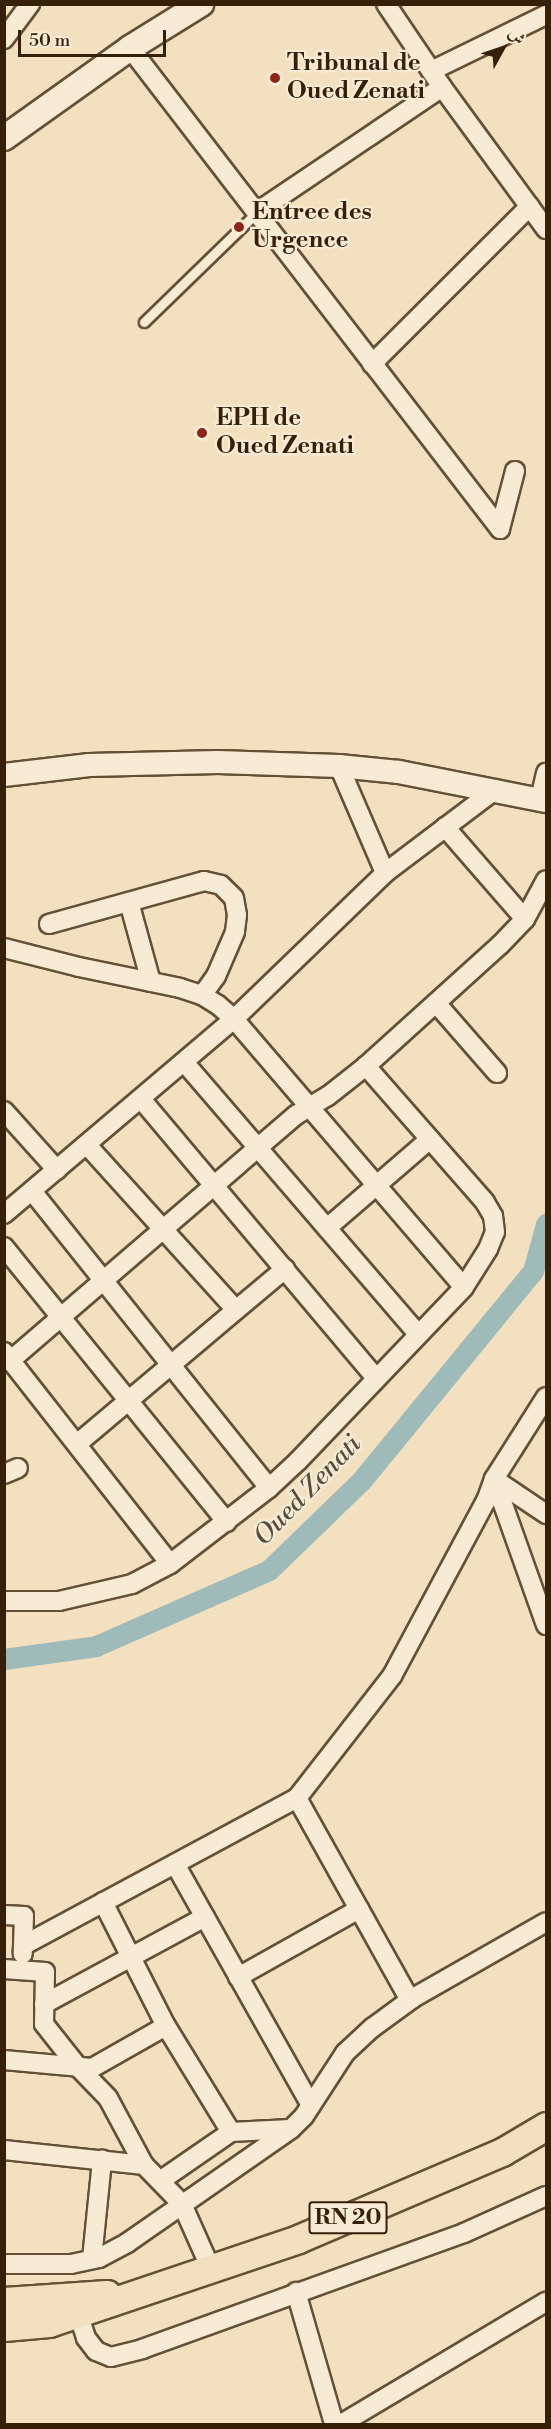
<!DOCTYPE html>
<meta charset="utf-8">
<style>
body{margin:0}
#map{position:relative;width:551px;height:2429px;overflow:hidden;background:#f3e0be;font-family:"Libre Bodoni",Amiri,serif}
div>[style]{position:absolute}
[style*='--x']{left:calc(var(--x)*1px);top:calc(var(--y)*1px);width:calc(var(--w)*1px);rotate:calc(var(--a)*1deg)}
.canal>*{height:21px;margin:-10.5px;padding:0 10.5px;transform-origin:10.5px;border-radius:10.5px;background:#9ebbba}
.roads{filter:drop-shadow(2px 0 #655037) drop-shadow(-2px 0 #655037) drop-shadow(0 2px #655037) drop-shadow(0 -2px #655037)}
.service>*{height:9px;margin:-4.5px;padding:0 4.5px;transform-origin:4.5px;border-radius:4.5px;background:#f7ebd5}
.minor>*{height:18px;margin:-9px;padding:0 9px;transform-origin:9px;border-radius:9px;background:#f7ebd5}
.tertiary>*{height:22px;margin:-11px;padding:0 11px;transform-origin:11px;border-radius:11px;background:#f7ebd5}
.secondary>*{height:24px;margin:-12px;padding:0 12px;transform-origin:12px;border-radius:12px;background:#f7ebd5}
.primary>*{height:27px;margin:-13.5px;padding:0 13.5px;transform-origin:13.5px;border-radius:13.5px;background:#f3e0be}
.dots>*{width:16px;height:16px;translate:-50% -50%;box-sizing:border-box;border:3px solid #f7ebd5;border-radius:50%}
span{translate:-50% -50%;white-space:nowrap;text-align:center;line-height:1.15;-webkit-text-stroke:4.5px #f7ebd5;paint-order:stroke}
.shield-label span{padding:2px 4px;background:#f7ebd5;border:2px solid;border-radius:4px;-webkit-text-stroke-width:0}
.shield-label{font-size:22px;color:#36200a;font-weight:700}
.poi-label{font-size:24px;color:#36200a;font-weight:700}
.left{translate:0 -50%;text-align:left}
.water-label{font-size:26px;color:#554e3f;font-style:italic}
.frame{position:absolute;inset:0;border:6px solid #36200a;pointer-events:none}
.north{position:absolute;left:473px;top:18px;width:60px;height:60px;-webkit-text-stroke:4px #f7ebd5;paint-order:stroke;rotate:50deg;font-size:16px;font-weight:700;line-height:24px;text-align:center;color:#36200a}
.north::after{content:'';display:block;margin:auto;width:21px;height:27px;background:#36200a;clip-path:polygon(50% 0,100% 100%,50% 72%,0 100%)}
.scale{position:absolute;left:18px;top:30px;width:148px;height:27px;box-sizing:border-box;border:3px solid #36200a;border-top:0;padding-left:8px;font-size:18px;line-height:21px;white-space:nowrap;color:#36200a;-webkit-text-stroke:4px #f7ebd5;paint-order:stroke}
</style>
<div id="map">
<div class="canal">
<div style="--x:4;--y:1659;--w:93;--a:-8"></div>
<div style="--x:96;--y:1646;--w:189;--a:-23.7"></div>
<div style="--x:269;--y:1570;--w:128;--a:-44.1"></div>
<div style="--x:361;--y:1481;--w:271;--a:-50.7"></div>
<div style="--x:533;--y:1271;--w:49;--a:-74.5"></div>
</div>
<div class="roads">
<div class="service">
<div style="--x:144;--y:322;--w:158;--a:-44.2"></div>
</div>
<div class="minor">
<div style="--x:386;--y:4;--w:100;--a:56"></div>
<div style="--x:442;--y:87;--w:176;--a:53.8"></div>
<div style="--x:4;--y:39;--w:44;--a:-53.4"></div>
<div style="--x:130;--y:48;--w:607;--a:52.43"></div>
<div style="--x:500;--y:529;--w:60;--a:-75.5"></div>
<div style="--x:431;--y:71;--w:128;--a:-26"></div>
<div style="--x:257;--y:212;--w:223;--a:-34"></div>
<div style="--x:372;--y:364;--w:223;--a:-45"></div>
<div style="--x:339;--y:766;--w:116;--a:66.7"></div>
<div style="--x:540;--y:799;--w:27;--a:-77"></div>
<div style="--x:445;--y:827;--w:122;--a:49"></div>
<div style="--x:129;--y:902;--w:83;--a:74.6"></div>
<div style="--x:49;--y:924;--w:161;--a:-15.5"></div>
<div style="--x:204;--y:881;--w:17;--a:13"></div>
<div style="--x:221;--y:885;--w:18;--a:45"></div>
<div style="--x:234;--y:898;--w:17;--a:80"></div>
<div style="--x:237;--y:915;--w:17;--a:97"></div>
<div style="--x:235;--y:932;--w:48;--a:113.4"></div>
<div style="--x:216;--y:976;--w:24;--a:126"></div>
<div style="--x:4;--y:948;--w:77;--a:14.2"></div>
<div style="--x:79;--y:967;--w:103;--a:11.7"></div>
<div style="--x:180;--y:988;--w:23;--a:18"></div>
<div style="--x:202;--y:995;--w:19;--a:32"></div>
<div style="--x:218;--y:1005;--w:21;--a:41"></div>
<div style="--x:234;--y:1019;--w:353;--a:49.4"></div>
<div style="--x:436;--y:1003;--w:93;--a:48.9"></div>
<div style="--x:184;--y:1062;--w:359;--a:49.3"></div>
<div style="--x:141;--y:1099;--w:365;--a:49.9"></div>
<div style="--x:4;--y:1111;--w:79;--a:48.1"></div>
<div style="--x:87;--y:1145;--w:222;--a:47.9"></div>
<div style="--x:32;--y:1191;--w:380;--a:51.4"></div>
<div style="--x:4;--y:1214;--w:302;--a:-40.3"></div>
<div style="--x:234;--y:1019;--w:210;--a:-44"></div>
<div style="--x:385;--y:873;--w:139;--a:-37.1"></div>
<div style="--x:327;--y:1228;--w:136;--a:-40.8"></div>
<div style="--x:4;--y:1247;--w:354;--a:51"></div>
<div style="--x:4;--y:1352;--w:269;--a:51.9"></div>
<div style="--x:11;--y:1360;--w:376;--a:-40.7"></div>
<div style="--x:296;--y:1115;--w:37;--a:-31"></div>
<div style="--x:328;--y:1096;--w:48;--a:-38.3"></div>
<div style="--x:366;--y:1066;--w:181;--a:-42.1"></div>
<div style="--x:500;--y:945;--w:36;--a:-46"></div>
<div style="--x:525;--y:919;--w:44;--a:-61.7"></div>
<div style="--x:77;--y:1444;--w:272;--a:-40.1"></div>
<div style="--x:4;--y:1474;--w:15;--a:-23"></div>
<div style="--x:494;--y:1479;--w:155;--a:70.4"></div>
<div style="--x:494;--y:1479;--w:63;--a:33.9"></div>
<div style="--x:4;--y:1601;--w:55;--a:0"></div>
<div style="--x:59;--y:1601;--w:75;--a:-13.1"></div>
<div style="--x:132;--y:1584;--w:43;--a:-27.8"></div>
<div style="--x:170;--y:1564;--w:125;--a:-37.5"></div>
<div style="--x:269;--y:1488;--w:40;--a:-43"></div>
<div style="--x:298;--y:1461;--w:240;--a:-46.3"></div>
<div style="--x:464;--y:1287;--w:45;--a:-57.7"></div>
<div style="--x:488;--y:1249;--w:18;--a:-68"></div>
<div style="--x:495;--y:1232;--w:16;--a:-97"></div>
<div style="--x:493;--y:1216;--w:16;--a:-120"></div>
<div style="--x:485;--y:1202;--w:181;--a:-131.2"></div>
<div style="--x:297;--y:1798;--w:231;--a:60.8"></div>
<div style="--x:175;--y:1864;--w:277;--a:60.6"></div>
<div style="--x:103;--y:1902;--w:139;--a:63.1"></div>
<div style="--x:166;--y:2026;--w:124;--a:58.5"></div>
<div style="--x:4;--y:1915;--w:20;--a:3"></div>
<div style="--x:24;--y:1916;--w:38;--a:92"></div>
<div style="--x:24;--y:1945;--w:310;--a:-28.3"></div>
<div style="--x:297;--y:1798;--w:155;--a:-52.1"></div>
<div style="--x:392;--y:1676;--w:199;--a:-61.8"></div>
<div style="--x:486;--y:1501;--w:23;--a:-70"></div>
<div style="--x:494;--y:1479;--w:97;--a:-57.6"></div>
<div style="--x:4;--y:1969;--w:41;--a:4.2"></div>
<div style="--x:45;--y:1972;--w:52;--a:91.1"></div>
<div style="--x:44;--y:2024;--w:55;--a:51.7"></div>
<div style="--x:78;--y:2067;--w:43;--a:45.9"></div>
<div style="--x:108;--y:2098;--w:76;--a:61.8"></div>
<div style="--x:144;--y:2165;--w:54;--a:45.7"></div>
<div style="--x:182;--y:2204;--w:71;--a:66"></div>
<div style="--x:238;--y:1977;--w:139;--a:-29.3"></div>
<div style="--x:44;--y:2004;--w:183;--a:-28.4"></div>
<div style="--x:4;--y:2060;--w:88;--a:5.2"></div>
<div style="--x:92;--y:2068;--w:85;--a:-29.6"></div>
<div style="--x:4;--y:2150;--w:141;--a:6.1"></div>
<div style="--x:160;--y:2181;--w:86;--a:-34.6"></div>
<div style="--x:231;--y:2132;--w:59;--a:-2.9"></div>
<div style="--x:92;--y:2259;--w:100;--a:-84.2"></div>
<div style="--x:4;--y:2264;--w:67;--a:0"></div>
<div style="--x:71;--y:2264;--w:29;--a:-12"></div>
<div style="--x:99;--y:2258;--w:32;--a:-28"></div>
<div style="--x:127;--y:2243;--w:200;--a:-34.8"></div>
<div style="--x:291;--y:2129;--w:18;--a:-45"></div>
<div style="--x:304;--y:2116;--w:75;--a:-56.9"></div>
<div style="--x:345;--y:2053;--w:37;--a:-43"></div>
<div style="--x:372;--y:2028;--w:51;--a:-36.2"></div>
<div style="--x:413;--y:1998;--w:153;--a:-29.7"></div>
<div style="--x:296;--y:2292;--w:137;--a:73.9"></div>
<div style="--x:78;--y:2313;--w:26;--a:72"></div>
<div style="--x:86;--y:2338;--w:16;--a:52"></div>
<div style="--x:96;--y:2351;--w:16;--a:22"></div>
<div style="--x:111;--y:2357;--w:32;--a:-14"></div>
<div style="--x:142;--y:2349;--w:342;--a:-19.8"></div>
<div style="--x:464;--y:2233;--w:90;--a:-24.3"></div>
<div style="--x:341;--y:2424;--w:239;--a:-30.8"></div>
</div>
<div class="tertiary">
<div style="--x:4;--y:775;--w:86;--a:-6.7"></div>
<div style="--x:89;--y:765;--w:129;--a:-1.3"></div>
<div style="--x:218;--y:762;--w:121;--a:1.9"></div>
<div style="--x:339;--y:766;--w:60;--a:5.7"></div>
<div style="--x:399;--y:772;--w:150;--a:11.2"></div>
</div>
<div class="secondary">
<div style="--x:4;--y:138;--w:155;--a:-35.5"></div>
<div style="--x:130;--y:48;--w:84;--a:-31.8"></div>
</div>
<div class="primary">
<div style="--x:4;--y:2301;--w:103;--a:-3.9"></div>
<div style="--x:4;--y:2327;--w:45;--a:-5.1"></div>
<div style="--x:49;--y:2323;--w:263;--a:-18.6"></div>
<div style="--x:298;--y:2239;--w:222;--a:-23.1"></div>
<div style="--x:502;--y:2152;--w:51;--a:-30.6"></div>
</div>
</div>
<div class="dots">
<div style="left:275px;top:78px;background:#8f2418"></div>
<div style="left:239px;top:227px;background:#8f2418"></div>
<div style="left:202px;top:433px;background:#8f2418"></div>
</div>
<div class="shield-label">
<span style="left:348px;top:2218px">RN 20</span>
</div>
<div class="poi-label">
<span class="left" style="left:287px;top:78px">Tribunal de<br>Oued Zenati</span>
<span class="left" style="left:252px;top:227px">Entree des<br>Urgence</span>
<span class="left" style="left:216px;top:433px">EPH de<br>Oued Zenati</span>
</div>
<div class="water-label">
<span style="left:308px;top:1491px;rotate:-46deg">Oued Zenati</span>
</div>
<div class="frame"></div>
<div class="north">ش</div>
<div class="scale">50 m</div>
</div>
